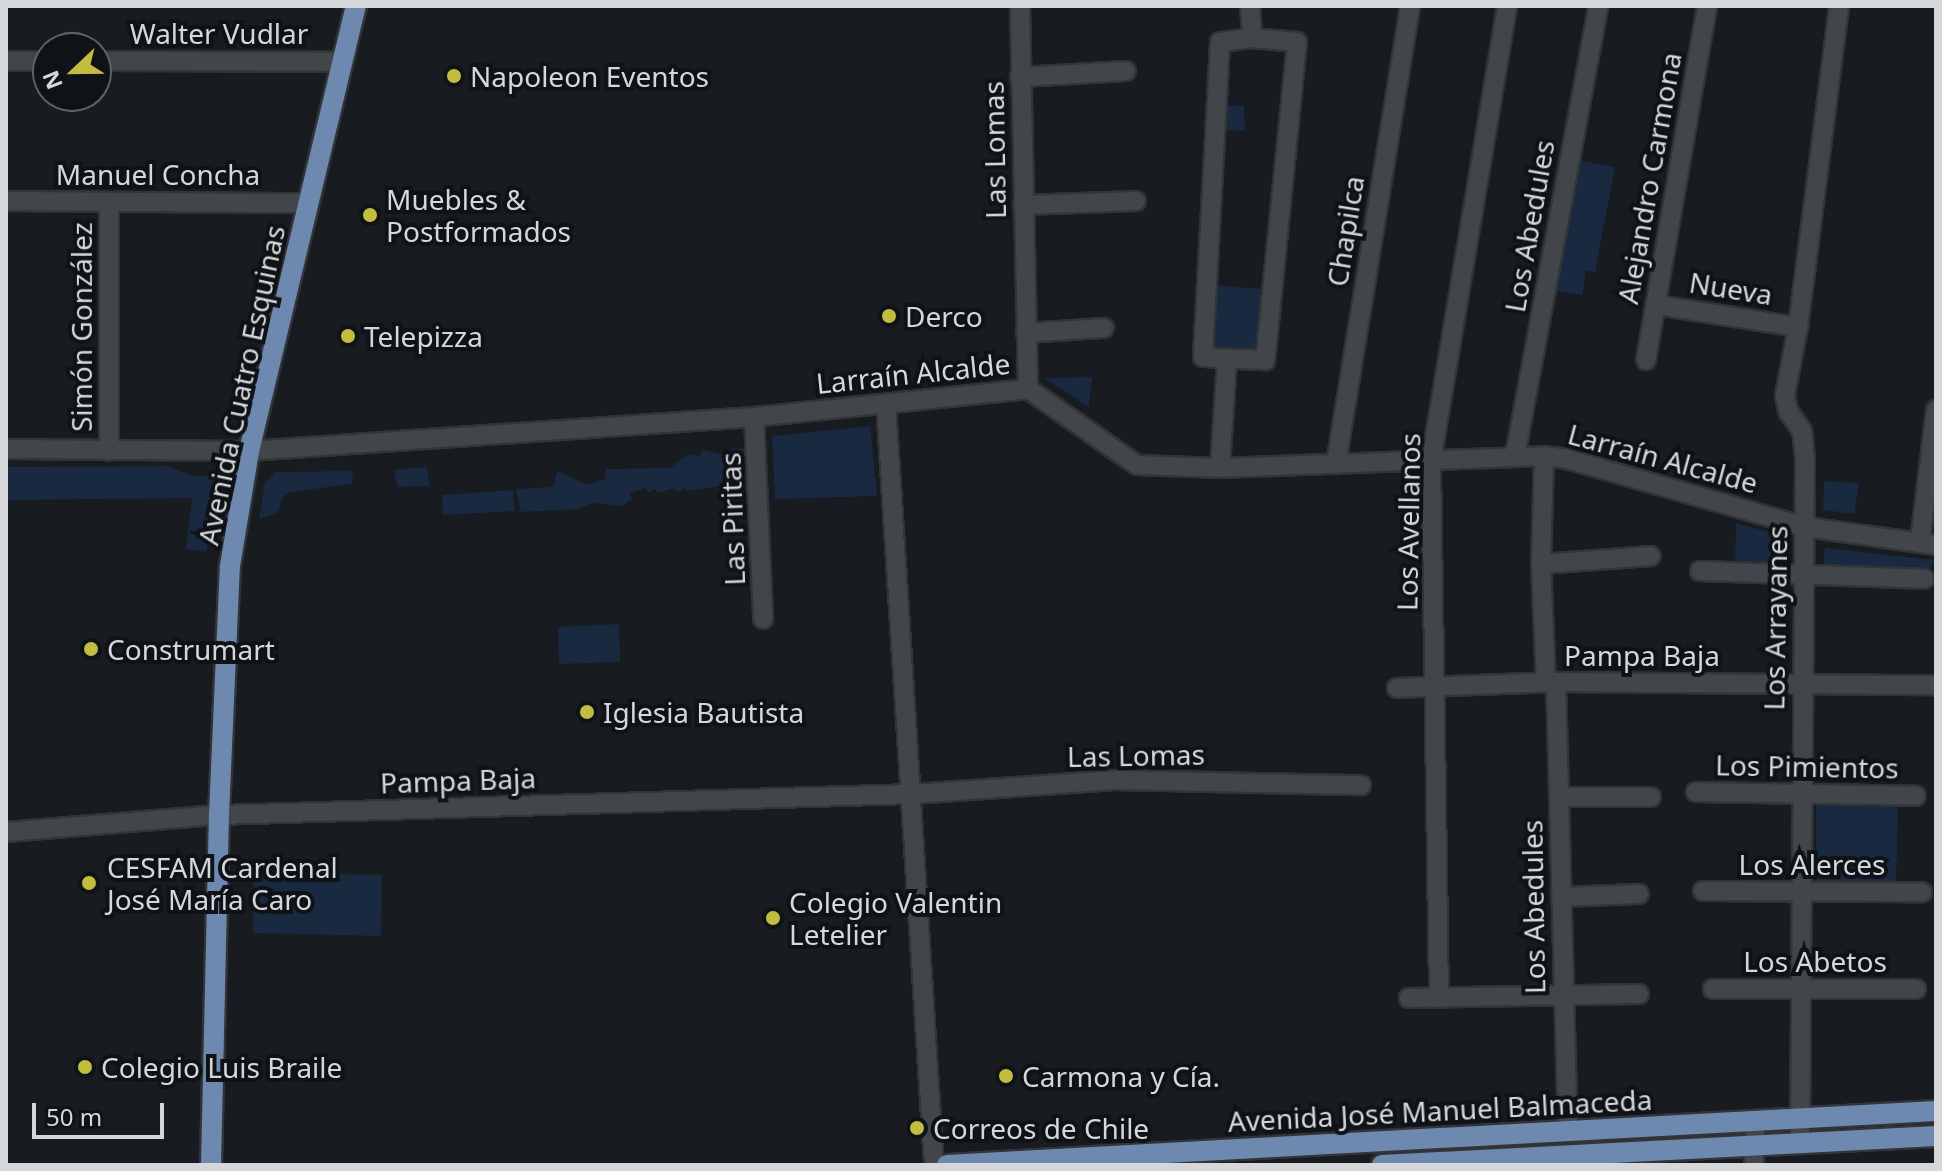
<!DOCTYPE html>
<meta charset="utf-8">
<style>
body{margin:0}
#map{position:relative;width:1942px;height:1171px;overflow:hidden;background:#181b1f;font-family:"Noto Sans",sans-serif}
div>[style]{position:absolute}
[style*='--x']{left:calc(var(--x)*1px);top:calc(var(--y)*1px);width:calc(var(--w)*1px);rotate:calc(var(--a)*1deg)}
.green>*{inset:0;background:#182940}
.roads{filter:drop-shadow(2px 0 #323437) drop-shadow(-2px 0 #323437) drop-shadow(0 2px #323437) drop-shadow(0 -2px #323437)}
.minor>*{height:18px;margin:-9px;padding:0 9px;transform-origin:9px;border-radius:9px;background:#42464b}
.major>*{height:20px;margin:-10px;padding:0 10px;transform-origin:10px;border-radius:10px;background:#6e89af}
.dots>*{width:22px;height:22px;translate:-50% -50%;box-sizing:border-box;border:4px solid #0f1216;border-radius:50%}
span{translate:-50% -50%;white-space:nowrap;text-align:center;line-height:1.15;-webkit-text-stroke:8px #0f1216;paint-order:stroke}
.street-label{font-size:28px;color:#d5d7da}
.poi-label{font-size:28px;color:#d5d7da}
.left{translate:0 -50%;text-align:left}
.frame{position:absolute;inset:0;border:8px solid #d5d7da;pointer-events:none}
.north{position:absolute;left:32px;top:32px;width:80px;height:80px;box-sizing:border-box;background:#0f1216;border:2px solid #5e6164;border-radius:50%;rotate:248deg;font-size:22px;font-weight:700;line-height:32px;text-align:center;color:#d5d7da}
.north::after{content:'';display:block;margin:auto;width:28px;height:36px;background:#c2bd3f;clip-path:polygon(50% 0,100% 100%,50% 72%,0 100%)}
.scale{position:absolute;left:32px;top:1103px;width:132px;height:36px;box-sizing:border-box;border:4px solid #d5d7da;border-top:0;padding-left:10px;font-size:24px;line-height:28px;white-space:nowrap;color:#d5d7da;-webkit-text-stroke:6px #0f1216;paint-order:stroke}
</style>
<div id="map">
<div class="green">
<div style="clip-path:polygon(1225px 105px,1244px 106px,1245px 131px,1226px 130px)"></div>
<div style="clip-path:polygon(1578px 160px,1615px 167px,1595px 272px,1586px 271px,1582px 295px,1554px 290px)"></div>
<div style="clip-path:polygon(1215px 285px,1261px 289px,1256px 353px,1210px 349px)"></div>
<div style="clip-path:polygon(1092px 377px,1089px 407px,1044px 378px)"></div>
<div style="clip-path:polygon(870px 426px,877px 496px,775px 499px,772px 436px)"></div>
<div style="clip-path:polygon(733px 448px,750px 449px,753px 487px,748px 494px,740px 484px,733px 489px,731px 486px,724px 489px,721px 486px,686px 491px,684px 488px,678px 492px,674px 488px,658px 493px,655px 489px,649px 493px,645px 488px,630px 493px,632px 499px,623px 506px,592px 503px,577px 509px,521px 512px,516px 489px,553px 487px,557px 471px,588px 485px,605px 479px,606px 469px,670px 468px,688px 454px,699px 456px,703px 450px,728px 456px)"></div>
<div style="clip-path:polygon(169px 466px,189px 475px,227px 478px,206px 552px,186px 549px,192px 498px,6px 500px,6px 467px)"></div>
<div style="clip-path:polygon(427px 467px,429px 486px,397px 487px,394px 470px)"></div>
<div style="clip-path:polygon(353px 471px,352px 484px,290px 492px,282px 498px,278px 513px,259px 519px,265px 482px,275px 472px)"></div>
<div style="clip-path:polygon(1824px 481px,1859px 483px,1854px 514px,1823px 510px)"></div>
<div style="clip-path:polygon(513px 490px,515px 511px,443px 515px,442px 495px)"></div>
<div style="clip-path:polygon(1736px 523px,1788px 537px,1790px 566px,1735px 567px)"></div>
<div style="clip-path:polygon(1825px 548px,1933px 560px,1931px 568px,1823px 567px)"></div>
<div style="clip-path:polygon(619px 624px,620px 662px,559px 664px,558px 627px)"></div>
<div style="clip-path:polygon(1816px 800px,1898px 802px,1896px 884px,1816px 884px)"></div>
<div style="clip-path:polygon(254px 872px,382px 875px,381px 936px,253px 933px)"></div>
</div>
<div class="roads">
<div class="minor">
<div style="--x:1020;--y:6;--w:383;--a:88.8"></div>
<div style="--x:1250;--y:6;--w:32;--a:86"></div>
<div style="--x:6;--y:61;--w:42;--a:0"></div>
<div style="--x:96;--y:61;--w:246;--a:0.2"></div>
<div style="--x:1020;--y:77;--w:106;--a:-3.2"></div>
<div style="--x:6;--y:201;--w:303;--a:0.4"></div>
<div style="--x:1023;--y:205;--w:113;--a:-2"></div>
<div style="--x:1656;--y:305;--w:144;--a:8.8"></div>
<div style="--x:1026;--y:333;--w:78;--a:-3.7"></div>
<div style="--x:1646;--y:360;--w:359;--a:-80.2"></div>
<div style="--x:886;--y:404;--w:763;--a:86.39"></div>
<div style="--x:754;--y:417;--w:202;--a:87.4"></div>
<div style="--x:6;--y:449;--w:243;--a:0.5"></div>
<div style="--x:249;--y:451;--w:506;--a:-3.85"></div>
<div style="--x:754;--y:417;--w:275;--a:-5.8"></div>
<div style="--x:1028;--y:389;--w:133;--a:34.9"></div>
<div style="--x:1137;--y:465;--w:83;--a:2.1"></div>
<div style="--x:1220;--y:468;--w:324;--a:-2.1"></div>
<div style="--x:1544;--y:456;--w:23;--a:7"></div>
<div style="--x:1567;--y:459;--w:248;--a:15.9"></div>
<div style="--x:1806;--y:527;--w:131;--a:7.9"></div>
<div style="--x:109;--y:451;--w:248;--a:-90"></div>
<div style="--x:1515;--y:456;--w:458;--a:-79.5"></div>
<div style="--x:1544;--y:456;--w:108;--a:91.6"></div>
<div style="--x:1541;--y:564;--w:119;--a:87.6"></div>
<div style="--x:1336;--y:464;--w:464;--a:-80.8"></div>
<div style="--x:1220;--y:468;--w:109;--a:-86.3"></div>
<div style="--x:1227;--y:359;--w:24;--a:-175"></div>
<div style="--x:1203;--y:357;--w:315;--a:-86.9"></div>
<div style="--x:1220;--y:42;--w:32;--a:-7"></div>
<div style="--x:1252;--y:38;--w:45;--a:5.1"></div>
<div style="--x:1297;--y:42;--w:320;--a:95.7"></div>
<div style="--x:1265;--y:360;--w:38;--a:-178"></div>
<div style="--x:1920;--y:542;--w:133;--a:-83.1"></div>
<div style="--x:1541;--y:564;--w:110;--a:-4.2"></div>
<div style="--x:1700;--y:571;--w:224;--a:2"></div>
<div style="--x:1556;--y:682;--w:449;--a:88.5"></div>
<div style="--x:1397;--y:688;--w:159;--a:-2.2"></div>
<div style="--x:1556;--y:682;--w:380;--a:0.5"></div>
<div style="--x:1696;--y:792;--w:220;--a:1"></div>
<div style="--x:1559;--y:797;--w:92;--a:0"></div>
<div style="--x:6;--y:832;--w:214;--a:-4.6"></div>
<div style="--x:219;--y:815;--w:693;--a:-1.74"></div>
<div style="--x:912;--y:794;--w:204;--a:-3.9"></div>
<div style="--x:1116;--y:780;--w:245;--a:1.2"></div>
<div style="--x:1703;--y:891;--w:219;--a:0.3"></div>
<div style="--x:1561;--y:897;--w:78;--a:-2.2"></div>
<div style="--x:1713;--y:989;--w:203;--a:0"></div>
<div style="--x:1409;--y:998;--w:230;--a:-1"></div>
<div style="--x:1439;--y:998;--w:537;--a:-90.85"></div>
<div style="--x:1431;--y:461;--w:461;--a:-80.5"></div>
<div style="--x:1800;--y:1144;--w:686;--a:-89.58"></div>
<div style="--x:1805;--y:458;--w:27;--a:-96"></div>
<div style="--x:1802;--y:431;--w:24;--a:-125"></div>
<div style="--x:1788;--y:411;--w:16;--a:-101"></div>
<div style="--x:1785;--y:395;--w:69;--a:-79.2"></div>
<div style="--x:1798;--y:327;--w:324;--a:-82.7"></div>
<div style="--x:1754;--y:1165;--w:44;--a:-88.7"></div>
</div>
<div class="major">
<div style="--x:211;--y:1165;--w:350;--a:-88.7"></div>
<div style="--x:219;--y:815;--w:249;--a:-87.5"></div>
<div style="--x:230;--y:566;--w:117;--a:-80.6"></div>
<div style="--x:249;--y:451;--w:458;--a:-76.5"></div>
<div style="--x:947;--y:1165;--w:990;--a:-3.13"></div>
<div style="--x:1382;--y:1165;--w:555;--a:-3"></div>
</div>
</div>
<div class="dots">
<div style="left:454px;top:76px;background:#c2bd3f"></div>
<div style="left:370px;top:215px;background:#c2bd3f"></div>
<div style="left:889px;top:316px;background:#c2bd3f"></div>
<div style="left:348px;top:336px;background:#c2bd3f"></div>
<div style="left:91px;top:649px;background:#c2bd3f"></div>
<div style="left:587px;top:712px;background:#c2bd3f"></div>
<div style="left:89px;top:883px;background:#c2bd3f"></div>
<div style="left:773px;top:918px;background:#c2bd3f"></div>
<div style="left:85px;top:1067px;background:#c2bd3f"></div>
<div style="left:1006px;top:1076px;background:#c2bd3f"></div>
<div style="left:917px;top:1128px;background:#c2bd3f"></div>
</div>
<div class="street-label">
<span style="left:219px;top:33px">Walter Vudlar</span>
<span style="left:994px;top:150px;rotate:-91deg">Las Lomas</span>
<span style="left:158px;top:174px">Manuel Concha</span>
<span style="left:1649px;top:178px;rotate:-80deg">Alejandro Carmona</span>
<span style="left:1529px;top:226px;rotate:-80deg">Los Abedules</span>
<span style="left:1345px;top:231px;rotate:-81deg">Chapilca</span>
<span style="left:1731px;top:288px;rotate:9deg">Nueva</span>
<span style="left:81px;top:327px;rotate:-90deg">Simón González</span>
<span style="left:913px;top:373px;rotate:-6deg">Larraín Alcalde</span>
<span style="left:241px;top:385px;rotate:-78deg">Avenida Cuatro Esquinas</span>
<span style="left:1663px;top:458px;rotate:15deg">Larraín Alcalde</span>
<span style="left:732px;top:519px;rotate:-92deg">Las Piritas</span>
<span style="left:1408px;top:522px;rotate:-89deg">Los Avellanos</span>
<span style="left:1775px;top:618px;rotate:-89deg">Los Arrayanes</span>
<span style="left:1642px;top:655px">Pampa Baja</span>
<span style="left:1136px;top:755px;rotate:-1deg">Las Lomas</span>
<span style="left:1807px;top:766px;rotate:1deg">Los Pimientos</span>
<span style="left:458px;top:780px;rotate:-2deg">Pampa Baja</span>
<span style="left:1812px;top:864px">Los Alerces</span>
<span style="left:1533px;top:907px;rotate:-91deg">Los Abedules</span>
<span style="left:1815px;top:961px">Los Abetos</span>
<span style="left:1440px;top:1110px;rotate:-3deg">Avenida José Manuel Balmaceda</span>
</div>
<div class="poi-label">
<span class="left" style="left:470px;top:76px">Napoleon Eventos</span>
<span class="left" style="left:386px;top:215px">Muebles &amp;<br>Postformados</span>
<span class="left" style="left:905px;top:316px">Derco</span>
<span class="left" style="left:364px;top:336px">Telepizza</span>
<span class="left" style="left:107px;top:649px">Construmart</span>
<span class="left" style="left:603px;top:712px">Iglesia Bautista</span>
<span class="left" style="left:107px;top:883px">CESFAM Cardenal<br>José María Caro</span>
<span class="left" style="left:789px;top:918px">Colegio Valentin<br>Letelier</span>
<span class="left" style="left:101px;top:1067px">Colegio Luis Braile</span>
<span class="left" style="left:1022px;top:1076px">Carmona y Cía.</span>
<span class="left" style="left:933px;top:1128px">Correos de Chile</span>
</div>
<div class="frame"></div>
<div class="north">N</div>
<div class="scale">50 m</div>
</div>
